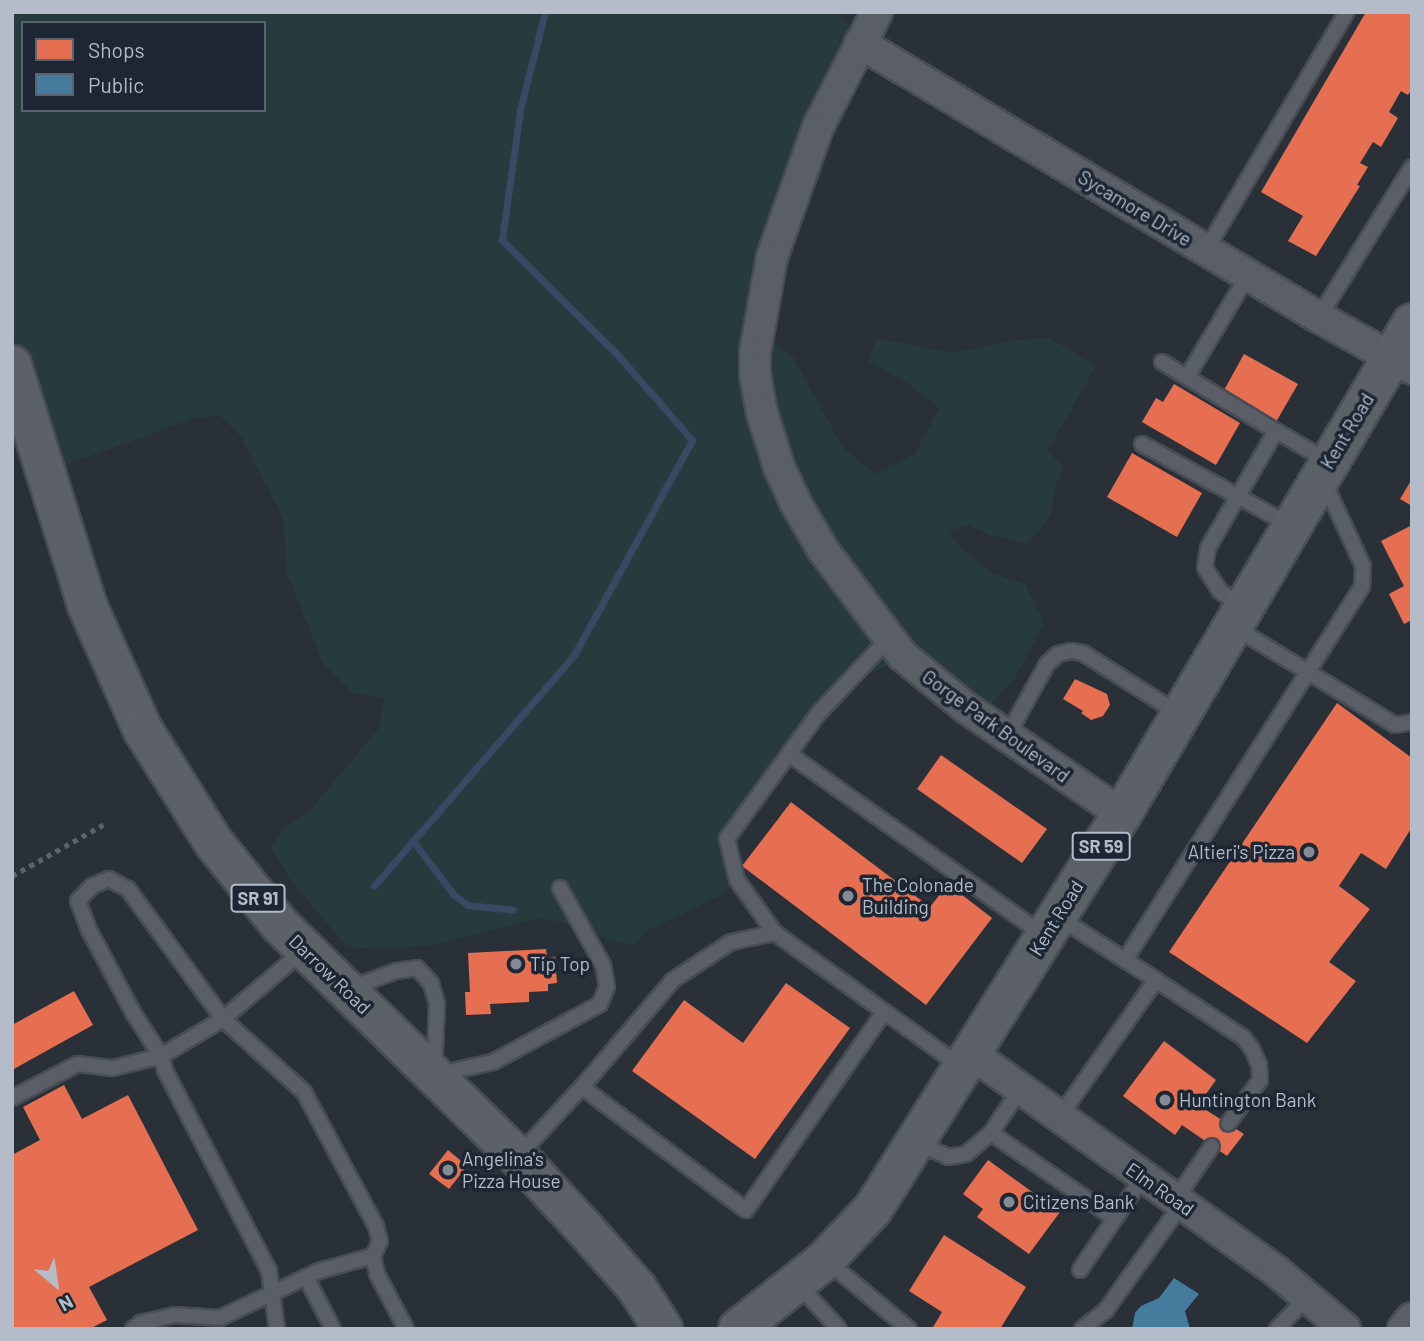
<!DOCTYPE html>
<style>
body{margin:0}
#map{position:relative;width:1424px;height:1341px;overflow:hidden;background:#2a3038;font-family:Barlow,sans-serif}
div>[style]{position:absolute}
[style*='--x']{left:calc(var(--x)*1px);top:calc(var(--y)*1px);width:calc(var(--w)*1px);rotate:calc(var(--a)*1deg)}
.green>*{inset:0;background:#273a3e}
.shops>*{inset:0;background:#e76f51}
.public>*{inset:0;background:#457b9d}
.stream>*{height:7px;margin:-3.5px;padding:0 3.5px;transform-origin:3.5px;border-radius:3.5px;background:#384963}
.path>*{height:4.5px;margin-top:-2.25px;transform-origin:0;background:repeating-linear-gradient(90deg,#5d636a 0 5px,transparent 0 10px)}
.roads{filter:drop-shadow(2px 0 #484c53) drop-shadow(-2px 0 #484c53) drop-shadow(0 2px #484c53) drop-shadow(0 -2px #484c53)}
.lane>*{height:14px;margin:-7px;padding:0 7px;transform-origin:7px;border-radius:7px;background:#5a5e66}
.street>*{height:30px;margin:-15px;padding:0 15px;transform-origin:15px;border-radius:15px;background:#5a5e66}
.primary>*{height:38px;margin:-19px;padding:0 19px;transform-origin:19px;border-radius:19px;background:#5c6168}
.dots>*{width:19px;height:19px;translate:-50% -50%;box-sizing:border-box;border:4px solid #1d2633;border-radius:50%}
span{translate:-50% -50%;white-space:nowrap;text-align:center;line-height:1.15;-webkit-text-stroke:7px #1d2633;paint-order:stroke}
.shield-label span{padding:2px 5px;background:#1d2633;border:2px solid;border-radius:5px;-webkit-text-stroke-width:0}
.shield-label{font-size:18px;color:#b4bcc9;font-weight:700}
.street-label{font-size:19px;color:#b4bcc9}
.poi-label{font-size:19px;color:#b4bcc9}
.right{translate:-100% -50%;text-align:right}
.left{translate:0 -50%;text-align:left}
.frame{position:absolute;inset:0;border:14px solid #b4bcc9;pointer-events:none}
.legend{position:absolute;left:21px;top:21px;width:245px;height:91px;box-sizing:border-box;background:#1d2633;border:2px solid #59626f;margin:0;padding:9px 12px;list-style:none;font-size:21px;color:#b4bcc9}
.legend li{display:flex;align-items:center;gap:14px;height:35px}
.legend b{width:35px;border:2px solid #59626f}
.north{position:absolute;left:21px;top:1250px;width:70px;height:70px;-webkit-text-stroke:5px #1d2633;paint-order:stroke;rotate:151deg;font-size:19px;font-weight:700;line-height:28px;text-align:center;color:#b4bcc9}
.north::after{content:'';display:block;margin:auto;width:24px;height:32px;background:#b4bcc9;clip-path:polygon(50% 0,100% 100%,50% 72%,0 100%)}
</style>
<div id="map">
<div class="green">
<div style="clip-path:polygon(evenodd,12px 12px,840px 12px,860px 43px,758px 330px,794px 358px,843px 448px,876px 474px,915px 454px,939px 408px,903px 380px,869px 362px,876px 338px,953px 353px,1015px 340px,1050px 338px,1096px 366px,1048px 450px,1063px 468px,1055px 487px,1051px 516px,1027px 544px,990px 535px,967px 525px,949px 531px,959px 546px,992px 573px,1025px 584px,1044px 623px,1016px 677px,980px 717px,903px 656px,815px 705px,761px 780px,740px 821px,732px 849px,736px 879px,722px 895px,646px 931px,635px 945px,613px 942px,581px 926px,540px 918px,434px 945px,381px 949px,347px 947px,289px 878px,271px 847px,280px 832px,312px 808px,379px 728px,384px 698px,353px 693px,323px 663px,287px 573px,283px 518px,240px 435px,220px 415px,193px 419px,62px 466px,12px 365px,12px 12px,23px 23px,264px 23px,264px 110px,23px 110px,23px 23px)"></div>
</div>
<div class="shops">
<div style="clip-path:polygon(1366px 12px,1412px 12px,1412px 89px,1408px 95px,1401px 91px,1389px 112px,1398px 118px,1381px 147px,1373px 142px,1360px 163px,1368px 167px,1357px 185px,1360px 186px,1316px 256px,1288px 241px,1303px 216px,1261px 192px)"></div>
<div style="clip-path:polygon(1244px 354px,1298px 384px,1276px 422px,1223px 392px)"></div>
<div style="clip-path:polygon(1174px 384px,1240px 423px,1216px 465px,1142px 422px,1156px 398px,1163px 402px)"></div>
<div style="clip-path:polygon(1132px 453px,1202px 493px,1177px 537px,1107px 497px)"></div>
<div style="clip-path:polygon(1412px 479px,1412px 506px,1400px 499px)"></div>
<div style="clip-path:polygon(1412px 525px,1412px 620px,1404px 624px,1389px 594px,1404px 586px,1381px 541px)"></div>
<div style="clip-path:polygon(1075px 679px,1107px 694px,1110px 705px,1103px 716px,1091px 720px,1081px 713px,1083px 711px,1063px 699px)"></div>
<div style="clip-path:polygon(1337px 703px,1412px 758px,1412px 827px,1386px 869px,1361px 853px,1339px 886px,1370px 909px,1329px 962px,1356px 981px,1307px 1043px,1169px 952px)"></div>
<div style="clip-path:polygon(941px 755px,1047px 829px,1022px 863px,917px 789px)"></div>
<div style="clip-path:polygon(791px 802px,930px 907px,948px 884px,992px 918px,926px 1005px,742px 866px)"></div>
<div style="clip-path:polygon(546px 949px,547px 958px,555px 957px,557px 983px,548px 984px,548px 991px,529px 992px,529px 1002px,490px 1004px,491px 1014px,466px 1015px,465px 992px,470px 992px,468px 953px)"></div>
<div style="clip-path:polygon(786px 983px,850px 1028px,755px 1159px,632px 1071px,684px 1000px,743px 1043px)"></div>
<div style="clip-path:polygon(74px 991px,93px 1025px,12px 1070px,12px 1025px)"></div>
<div style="clip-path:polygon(1164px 1041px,1216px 1080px,1198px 1105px,1244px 1134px,1227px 1156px,1182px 1125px,1175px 1135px,1123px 1096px)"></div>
<div style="clip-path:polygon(64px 1085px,82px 1119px,128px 1095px,198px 1230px,89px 1287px,107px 1320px,89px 1329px,15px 1329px,12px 1324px,12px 1155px,40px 1140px,23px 1107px)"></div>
<div style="clip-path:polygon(448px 1150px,467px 1166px,449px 1189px,429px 1174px)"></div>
<div style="clip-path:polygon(988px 1160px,1060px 1212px,1029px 1254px,977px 1217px,983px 1209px,963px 1194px)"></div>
<div style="clip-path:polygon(944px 1235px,1026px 1287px,1000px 1329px,932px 1329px,942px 1312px,909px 1291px)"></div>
</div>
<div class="public">
<div style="clip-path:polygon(1174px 1278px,1199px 1294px,1185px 1311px,1190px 1329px,1132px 1329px,1135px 1313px,1141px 1306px,1159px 1298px)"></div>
</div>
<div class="stream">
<div style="--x:413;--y:841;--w:68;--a:52.8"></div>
<div style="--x:454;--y:895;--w:17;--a:36"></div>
<div style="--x:468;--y:905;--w:45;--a:6.3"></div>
<div style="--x:374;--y:886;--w:306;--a:-49.1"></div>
<div style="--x:574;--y:655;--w:245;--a:-61.2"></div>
<div style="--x:692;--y:440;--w:116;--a:-131.1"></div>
<div style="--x:616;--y:353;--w:161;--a:-135.3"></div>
<div style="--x:502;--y:240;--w:131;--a:-82.1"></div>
<div style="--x:520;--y:110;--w:101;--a:-75.7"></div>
</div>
<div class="path">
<div style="--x:12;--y:876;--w:110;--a:-29.4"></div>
</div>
<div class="roads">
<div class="lane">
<div style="--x:1206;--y:250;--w:277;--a:-59.4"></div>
<div style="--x:1319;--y:317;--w:176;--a:-58.2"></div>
<div style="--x:1162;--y:362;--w:133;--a:31.2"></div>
<div style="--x:1276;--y:431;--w:135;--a:120.2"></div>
<div style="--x:1208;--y:548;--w:20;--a:99"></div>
<div style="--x:1205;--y:568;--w:27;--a:57"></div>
<div style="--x:1220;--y:591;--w:27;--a:36"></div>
<div style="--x:1187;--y:377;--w:119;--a:-59.1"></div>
<div style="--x:1276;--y:431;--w:60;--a:30"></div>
<div style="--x:1142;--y:444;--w:169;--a:28.7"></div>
<div style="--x:1234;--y:627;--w:188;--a:31.3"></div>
<div style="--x:1395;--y:725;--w:17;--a:-10"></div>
<div style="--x:889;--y:638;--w:104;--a:133.1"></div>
<div style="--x:818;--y:714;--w:155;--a:126.1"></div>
<div style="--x:727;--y:839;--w:42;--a:76.3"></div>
<div style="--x:737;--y:880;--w:65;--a:54.4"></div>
<div style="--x:775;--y:933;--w:228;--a:35.7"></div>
<div style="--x:1007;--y:736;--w:82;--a:-60.9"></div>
<div style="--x:1047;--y:664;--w:15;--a:-42"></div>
<div style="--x:1058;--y:654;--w:13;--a:-13"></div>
<div style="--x:1071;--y:651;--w:12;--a:9"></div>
<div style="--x:1083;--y:653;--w:114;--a:32.4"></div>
<div style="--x:789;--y:754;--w:313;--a:35.4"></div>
<div style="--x:1058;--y:917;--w:117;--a:32.7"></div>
<div style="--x:1125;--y:960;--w:443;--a:-57.6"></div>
<div style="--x:1362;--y:586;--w:20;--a:-87"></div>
<div style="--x:1363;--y:566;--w:95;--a:-114.9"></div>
<div style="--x:351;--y:988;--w:48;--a:-20.7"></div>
<div style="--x:396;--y:971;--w:21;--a:-8"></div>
<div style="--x:417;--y:968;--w:21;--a:47"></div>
<div style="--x:431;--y:983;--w:22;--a:74"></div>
<div style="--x:437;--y:1004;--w:71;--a:92.4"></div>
<div style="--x:434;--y:1075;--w:60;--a:-12.4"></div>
<div style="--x:493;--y:1062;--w:122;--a:-28.5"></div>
<div style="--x:600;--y:1004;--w:18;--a:-68"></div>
<div style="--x:607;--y:987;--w:22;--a:-100"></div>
<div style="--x:603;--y:965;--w:88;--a:-119.2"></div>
<div style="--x:582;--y:1087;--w:205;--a:36.9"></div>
<div style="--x:746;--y:1210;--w:241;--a:-55.1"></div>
<div style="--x:12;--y:1098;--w:74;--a:-27.3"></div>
<div style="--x:78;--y:1064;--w:35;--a:7"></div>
<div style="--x:113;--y:1068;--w:49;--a:-14"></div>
<div style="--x:161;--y:1056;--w:50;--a:-122.7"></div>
<div style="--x:134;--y:1014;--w:95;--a:-118.2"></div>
<div style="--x:89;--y:930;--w:31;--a:-111"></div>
<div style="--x:78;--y:901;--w:21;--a:-47"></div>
<div style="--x:92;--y:886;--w:18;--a:-22"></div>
<div style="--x:109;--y:879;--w:21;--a:28"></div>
<div style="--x:128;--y:889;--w:161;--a:53.8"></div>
<div style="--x:223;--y:1019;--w:109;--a:42"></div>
<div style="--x:304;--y:1092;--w:152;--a:61.8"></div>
<div style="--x:376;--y:1226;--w:16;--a:75"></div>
<div style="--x:380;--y:1241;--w:17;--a:115"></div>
<div style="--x:373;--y:1256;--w:56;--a:164.5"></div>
<div style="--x:319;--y:1271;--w:110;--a:154.6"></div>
<div style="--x:220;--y:1318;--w:45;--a:-176.2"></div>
<div style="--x:175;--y:1315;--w:35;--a:167"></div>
<div style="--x:141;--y:1323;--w:10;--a:143"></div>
<div style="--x:1060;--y:1116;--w:166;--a:-54.8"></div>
<div style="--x:1156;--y:980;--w:105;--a:33.4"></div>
<div style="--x:1244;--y:1038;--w:14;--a:54"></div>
<div style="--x:1252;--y:1049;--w:17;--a:66"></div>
<div style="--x:1259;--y:1065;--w:15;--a:86"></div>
<div style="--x:1260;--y:1080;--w:54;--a:126"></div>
<div style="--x:991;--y:1133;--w:150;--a:34.6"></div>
<div style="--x:915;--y:1142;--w:36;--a:24"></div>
<div style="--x:948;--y:1157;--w:18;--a:-9"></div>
<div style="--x:966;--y:1154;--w:33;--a:-40"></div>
<div style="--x:991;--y:1133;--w:54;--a:-56.3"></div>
<div style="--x:518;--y:1156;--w:94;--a:-47.2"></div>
<div style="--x:582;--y:1087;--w:140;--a:-49.6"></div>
<div style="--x:673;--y:980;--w:69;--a:-33.2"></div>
<div style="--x:731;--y:942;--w:45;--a:-11.6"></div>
<div style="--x:1175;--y:1200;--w:65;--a:-55.6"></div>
<div style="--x:373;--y:1256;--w:18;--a:77"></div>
<div style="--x:377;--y:1274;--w:62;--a:62.2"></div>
<div style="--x:827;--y:1261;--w:107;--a:39.7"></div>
<div style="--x:1080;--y:1270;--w:112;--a:-55.9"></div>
<div style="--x:306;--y:1277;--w:59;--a:62.6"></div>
<div style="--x:797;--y:1283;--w:62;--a:47.6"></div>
<div style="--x:277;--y:1329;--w:59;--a:-97.9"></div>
<div style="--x:269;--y:1271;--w:226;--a:-117.4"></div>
<div style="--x:165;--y:1070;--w:15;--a:-106"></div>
<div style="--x:161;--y:1056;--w:72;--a:-30.8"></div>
<div style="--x:223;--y:1019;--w:106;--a:-40.4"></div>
<div style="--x:1082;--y:1329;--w:31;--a:-38"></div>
<div style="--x:1106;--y:1310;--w:130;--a:-54.4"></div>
<div style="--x:1277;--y:1329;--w:45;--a:-46.8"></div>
</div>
<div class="street">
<div style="--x:877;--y:12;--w:129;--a:117.2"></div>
<div style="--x:818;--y:127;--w:138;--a:109.5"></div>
<div style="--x:772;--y:257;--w:97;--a:100.1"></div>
<div style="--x:755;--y:352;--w:22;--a:90"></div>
<div style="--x:755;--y:374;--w:40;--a:80"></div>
<div style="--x:762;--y:413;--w:57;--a:72.5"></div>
<div style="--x:779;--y:467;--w:38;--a:65"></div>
<div style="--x:795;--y:502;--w:56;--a:59.7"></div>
<div style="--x:823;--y:550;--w:133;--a:53"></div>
<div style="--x:903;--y:656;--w:80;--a:39.4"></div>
<div style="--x:965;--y:707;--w:190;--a:34.3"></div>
<div style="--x:860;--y:43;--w:528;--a:30.89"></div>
<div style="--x:1313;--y:314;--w:113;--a:29.1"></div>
<div style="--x:972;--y:1054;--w:374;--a:35.5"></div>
<div style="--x:1276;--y:1271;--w:90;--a:40"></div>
<div style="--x:1403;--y:1329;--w:14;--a:-51"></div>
</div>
<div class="primary">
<div style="--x:12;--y:365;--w:251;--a:72.6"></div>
<div style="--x:87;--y:605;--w:137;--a:65.9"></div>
<div style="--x:143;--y:730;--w:133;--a:57.9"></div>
<div style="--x:214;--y:843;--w:105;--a:51.2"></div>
<div style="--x:280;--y:925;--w:345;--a:44.3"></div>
<div style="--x:527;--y:1166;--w:86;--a:47.4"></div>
<div style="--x:585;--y:1229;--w:79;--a:48.6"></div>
<div style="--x:637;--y:1288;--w:49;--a:57.6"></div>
<div style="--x:738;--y:1329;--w:111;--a:-38.4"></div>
<div style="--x:825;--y:1260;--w:70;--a:-46.7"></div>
<div style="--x:873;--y:1209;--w:467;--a:-57.8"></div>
<div style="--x:1122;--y:814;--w:570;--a:-59.43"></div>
</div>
</div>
<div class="dots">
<div style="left:1309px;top:852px;background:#848b96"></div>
<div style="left:848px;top:896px;background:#848b96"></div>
<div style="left:516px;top:964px;background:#848b96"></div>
<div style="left:1165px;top:1100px;background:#848b96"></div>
<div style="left:448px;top:1170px;background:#848b96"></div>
<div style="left:1009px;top:1202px;background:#848b96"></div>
</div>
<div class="shield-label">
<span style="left:1101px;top:846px">SR 59</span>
<span style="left:258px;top:898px">SR 91</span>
</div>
<div class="street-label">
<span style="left:1135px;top:208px;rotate:31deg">Sycamore Drive</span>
<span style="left:1347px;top:431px;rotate:-59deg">Kent Road</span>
<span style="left:996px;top:726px;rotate:36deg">Gorge Park Boulevard</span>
<span style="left:1056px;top:918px;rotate:-58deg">Kent Road</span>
<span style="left:330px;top:974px;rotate:44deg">Darrow Road</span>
<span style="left:1160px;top:1189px;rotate:35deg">Elm Road</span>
</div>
<div class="poi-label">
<span class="right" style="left:1295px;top:852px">Altieri's Pizza</span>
<span class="left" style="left:862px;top:896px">The Colonade<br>Building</span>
<span class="left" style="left:530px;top:964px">Tip Top</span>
<span class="left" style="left:1179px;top:1100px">Huntington Bank</span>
<span class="left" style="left:462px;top:1170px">Angelina's<br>Pizza House</span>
<span class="left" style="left:1023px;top:1202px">Citizens Bank</span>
</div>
<div class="frame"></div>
<ul class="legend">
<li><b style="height:19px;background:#e76f51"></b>Shops</li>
<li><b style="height:19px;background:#457b9d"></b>Public</li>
</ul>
<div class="north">N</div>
</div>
